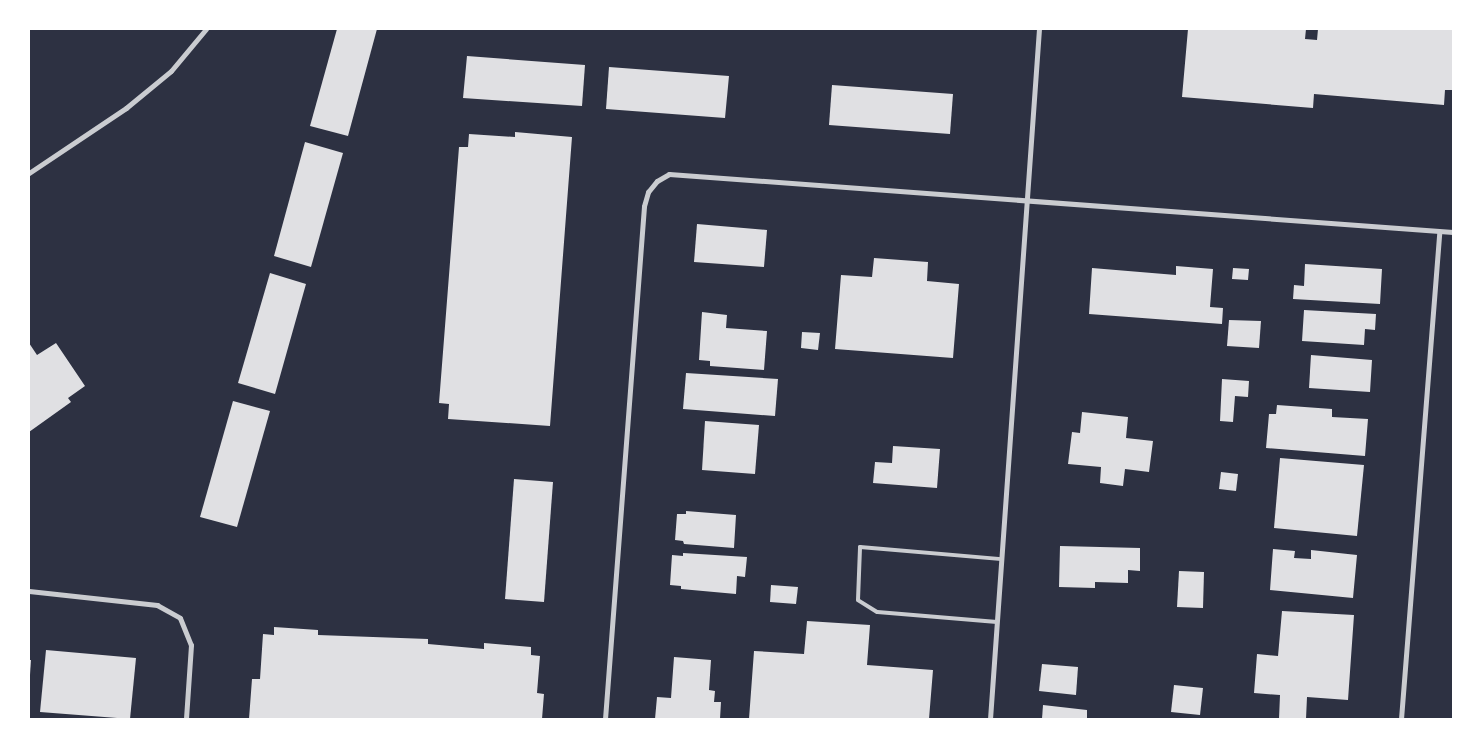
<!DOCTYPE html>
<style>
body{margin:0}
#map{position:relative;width:1482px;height:748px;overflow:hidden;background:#2d3142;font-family:Mulish,sans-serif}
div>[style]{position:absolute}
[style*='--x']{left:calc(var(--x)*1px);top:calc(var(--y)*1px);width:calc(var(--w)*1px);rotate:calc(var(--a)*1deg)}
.building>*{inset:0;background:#e0e0e3}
.service>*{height:4px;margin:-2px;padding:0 2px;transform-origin:2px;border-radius:2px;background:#caccd0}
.minor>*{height:5px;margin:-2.5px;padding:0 2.5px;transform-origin:2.5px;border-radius:2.5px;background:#caccd0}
span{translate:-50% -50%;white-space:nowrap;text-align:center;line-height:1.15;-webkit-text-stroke:5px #fff;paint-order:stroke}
.frame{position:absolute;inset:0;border:30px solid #fff;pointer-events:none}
</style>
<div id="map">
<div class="building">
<div style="clip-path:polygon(337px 29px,377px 29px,348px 136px,310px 126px)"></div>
<div style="clip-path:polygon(1188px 29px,1306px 29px,1305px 39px,1317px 40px,1318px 29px,1453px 29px,1453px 90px,1445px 90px,1444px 105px,1314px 94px,1313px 108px,1182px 97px)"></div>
<div style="clip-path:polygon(467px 56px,585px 65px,582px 106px,463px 98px)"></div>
<div style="clip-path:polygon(609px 67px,729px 76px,725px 118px,606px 109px)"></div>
<div style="clip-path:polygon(832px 85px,953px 94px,950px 134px,829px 125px)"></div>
<div style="clip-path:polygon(515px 132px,572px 137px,550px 426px,448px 419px,449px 404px,439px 403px,459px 147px,468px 147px,469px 134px,515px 137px)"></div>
<div style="clip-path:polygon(305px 142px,343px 153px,311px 267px,274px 256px)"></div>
<div style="clip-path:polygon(697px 224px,767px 230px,764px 267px,694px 262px)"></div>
<div style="clip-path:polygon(874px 258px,928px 262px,927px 281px,959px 284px,953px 358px,835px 349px,841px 275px,872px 277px)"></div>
<div style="clip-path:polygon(1305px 264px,1382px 269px,1380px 304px,1293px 299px,1294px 285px,1304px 286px)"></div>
<div style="clip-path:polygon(1176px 266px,1213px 269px,1210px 307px,1223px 308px,1222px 324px,1089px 314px,1092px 268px,1176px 275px)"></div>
<div style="clip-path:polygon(1233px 268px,1249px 269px,1248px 280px,1232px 279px)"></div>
<div style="clip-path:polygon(270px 273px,306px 284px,275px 394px,238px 383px)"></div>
<div style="clip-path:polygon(1304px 310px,1376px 314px,1375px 330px,1365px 329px,1364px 345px,1302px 341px)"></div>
<div style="clip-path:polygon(702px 312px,727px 315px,726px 328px,767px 331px,764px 370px,710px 366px,710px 361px,699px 360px)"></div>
<div style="clip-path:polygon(1229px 320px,1261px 321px,1259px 348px,1227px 346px)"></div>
<div style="clip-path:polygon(802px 332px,820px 333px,818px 350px,801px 348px)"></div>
<div style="clip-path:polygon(29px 343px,37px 355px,56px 343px,85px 386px,68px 398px,71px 402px,29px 432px)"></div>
<div style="clip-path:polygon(1311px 355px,1372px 360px,1370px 392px,1309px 388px)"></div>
<div style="clip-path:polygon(686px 373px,778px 379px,775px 416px,683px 409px)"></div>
<div style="clip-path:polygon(1222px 379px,1249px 381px,1248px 397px,1235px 396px,1233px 422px,1220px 421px)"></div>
<div style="clip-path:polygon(233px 401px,270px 411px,237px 527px,200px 517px)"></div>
<div style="clip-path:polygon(1277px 405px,1332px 409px,1332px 417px,1368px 419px,1365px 456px,1266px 448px,1269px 414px,1276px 414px)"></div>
<div style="clip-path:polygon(1082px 412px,1128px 417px,1126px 438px,1153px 441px,1149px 472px,1125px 469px,1123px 486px,1100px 483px,1101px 467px,1068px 464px,1072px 432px,1080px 433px)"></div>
<div style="clip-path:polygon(705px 421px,759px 425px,755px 474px,702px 470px)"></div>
<div style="clip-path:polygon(893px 446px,940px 449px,937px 488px,873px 483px,875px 462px,892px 463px)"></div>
<div style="clip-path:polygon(1280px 458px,1364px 465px,1357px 536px,1274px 528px)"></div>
<div style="clip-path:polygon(1221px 472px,1238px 474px,1236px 491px,1219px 489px)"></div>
<div style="clip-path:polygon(514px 479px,553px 482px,544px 602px,505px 599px)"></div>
<div style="clip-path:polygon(686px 511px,736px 515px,734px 548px,684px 544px,683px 541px,675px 540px,677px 514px,686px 514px)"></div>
<div style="clip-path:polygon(1060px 546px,1140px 548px,1140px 571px,1128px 570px,1128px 583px,1095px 582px,1095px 588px,1059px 587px)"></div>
<div style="clip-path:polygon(1273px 549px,1295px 551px,1294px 558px,1311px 559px,1311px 550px,1357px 555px,1353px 598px,1270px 590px)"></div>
<div style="clip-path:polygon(683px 553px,747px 557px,745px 577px,737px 576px,736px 594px,681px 589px,681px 586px,670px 585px,672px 555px,683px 556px)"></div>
<div style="clip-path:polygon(1179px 571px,1204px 572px,1203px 608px,1177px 607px)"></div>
<div style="clip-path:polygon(771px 585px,798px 587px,796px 604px,770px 602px)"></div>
<div style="clip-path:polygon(1282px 611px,1354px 615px,1348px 700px,1307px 697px,1306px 719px,1279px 719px,1280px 695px,1254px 693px,1257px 654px,1278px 656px)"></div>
<div style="clip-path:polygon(807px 621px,870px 625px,867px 665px,933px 670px,929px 719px,749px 719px,754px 651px,804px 654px)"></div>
<div style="clip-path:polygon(274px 627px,318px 630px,318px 635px,428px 639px,428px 644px,484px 649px,484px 643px,531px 647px,531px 655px,540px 656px,537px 693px,544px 694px,542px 719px,249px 719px,252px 679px,260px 679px,263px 634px,274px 635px)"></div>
<div style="clip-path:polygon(46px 650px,136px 658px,130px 719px,40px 712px)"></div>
<div style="clip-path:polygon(674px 657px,711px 660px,709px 690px,715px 691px,714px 702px,721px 702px,720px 719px,655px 719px,657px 697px,671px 698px)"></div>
<div style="clip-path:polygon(29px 660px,31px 660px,30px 675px,29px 675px)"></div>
<div style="clip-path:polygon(1042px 664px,1078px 667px,1076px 695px,1039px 691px)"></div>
<div style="clip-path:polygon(1174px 685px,1203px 688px,1200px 715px,1171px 712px)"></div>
<div style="clip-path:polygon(1043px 705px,1087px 710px,1087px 719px,1042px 719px)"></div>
</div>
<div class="service">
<div style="--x:997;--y:622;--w:120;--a:-175.2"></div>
<div style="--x:877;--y:612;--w:22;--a:-148"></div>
<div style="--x:858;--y:600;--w:53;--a:-87.8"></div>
<div style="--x:860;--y:547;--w:142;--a:4.9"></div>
</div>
<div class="minor">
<div style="--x:29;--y:173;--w:117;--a:-33.8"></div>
<div style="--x:126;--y:108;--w:58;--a:-39.4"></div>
<div style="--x:171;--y:71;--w:55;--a:-50.2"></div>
<div style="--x:29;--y:591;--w:129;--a:6.2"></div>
<div style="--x:157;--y:605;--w:26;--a:29"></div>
<div style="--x:180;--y:618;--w:29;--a:68"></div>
<div style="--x:191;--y:645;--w:74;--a:93.9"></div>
<div style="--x:605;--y:719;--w:514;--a:-85.65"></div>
<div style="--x:644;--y:206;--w:15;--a:-74"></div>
<div style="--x:648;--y:192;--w:14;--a:-51"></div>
<div style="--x:657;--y:181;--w:14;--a:-30"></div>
<div style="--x:669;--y:174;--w:786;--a:4.23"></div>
<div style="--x:990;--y:719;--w:692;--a:-85.94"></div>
<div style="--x:1401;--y:719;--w:489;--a:-85.5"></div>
</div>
<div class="frame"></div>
</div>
